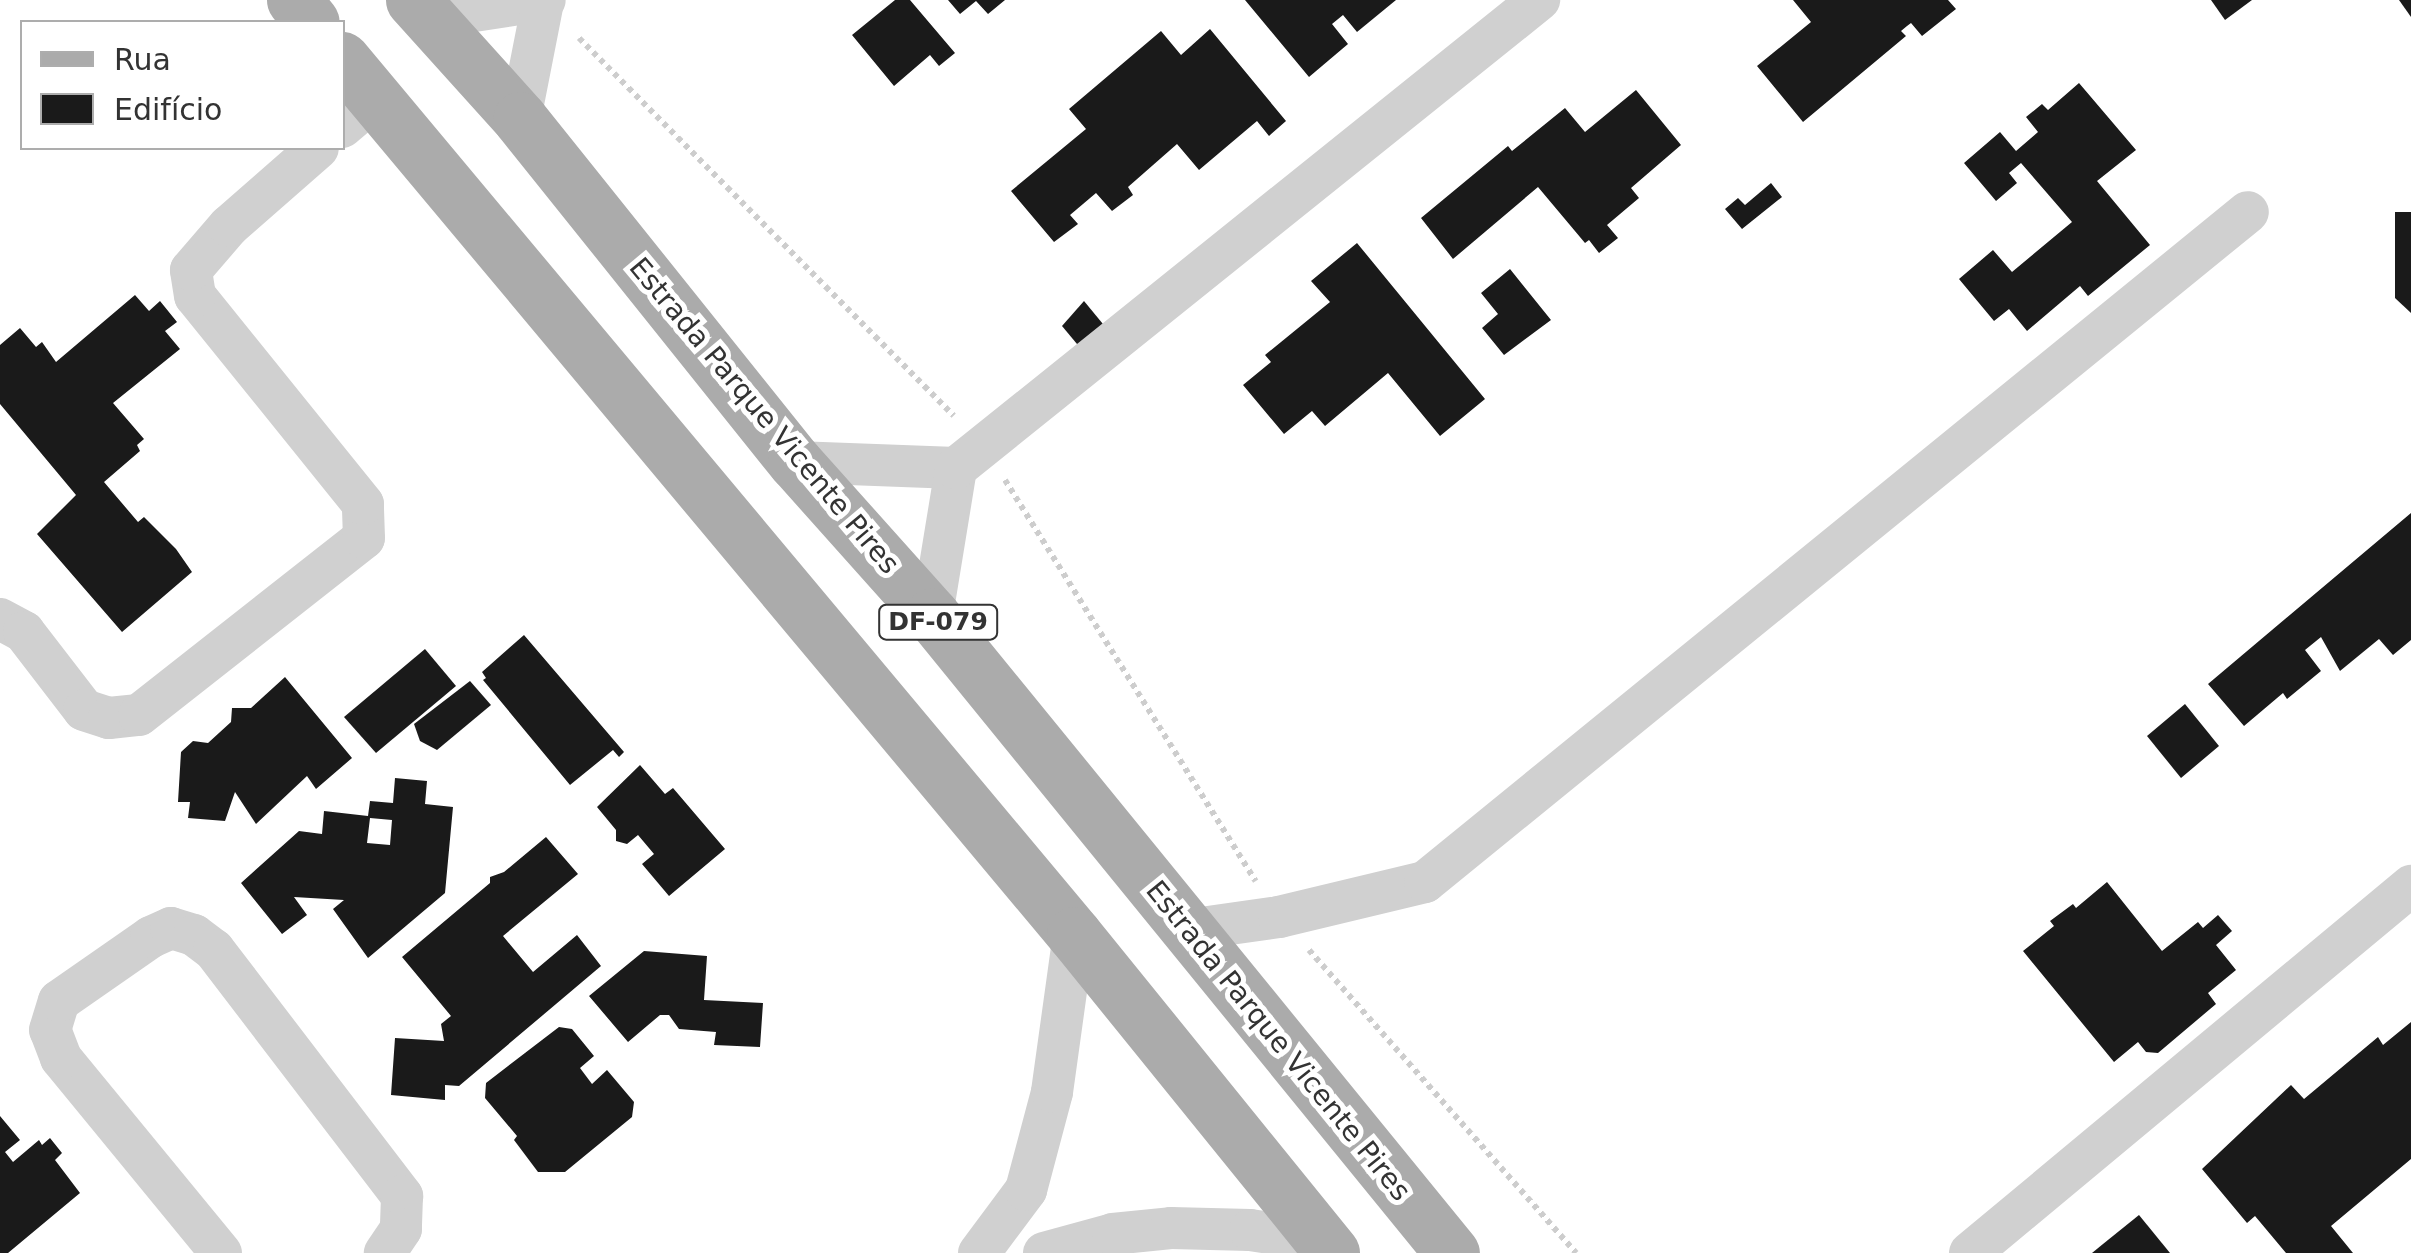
<!DOCTYPE html>
<meta charset="utf-8">
<style>
body{margin:0}
#map{position:relative;width:2411px;height:1253px;overflow:hidden;background:#fff;font-family:"DejaVu Sans",sans-serif}
div>[style]{position:absolute}
[style*='--x']{left:calc(var(--x)*1px);top:calc(var(--y)*1px);width:calc(var(--w)*1px);rotate:calc(var(--a)*1deg)}
.building>*{inset:0;background:#1a1a1a}
.path>*{height:6px;margin-top:-3px;transform-origin:0;background:repeating-linear-gradient(90deg,#cdcdcd 0 5px,transparent 0 10px)}
.street>*{height:42px;margin:-21px;padding:0 21px;transform-origin:21px;border-radius:21px;background:#d0d0d0}
.primary>*{height:55px;margin:-27.5px;padding:0 27.5px;transform-origin:27.5px;border-radius:27.5px;background:#ababab}
span{translate:-50% -50%;white-space:nowrap;text-align:center;line-height:1.15;-webkit-text-stroke:10px #fff;paint-order:stroke}
.shield-label span{padding:2px 8px;background:#fff;border:2px solid;border-radius:8px;-webkit-text-stroke-width:0}
.shield-label{font-size:25px;color:#333;font-weight:700}
.street-label{font-size:28px;color:#333}
.legend{position:absolute;left:20px;top:20px;width:325px;height:130px;box-sizing:border-box;background:#fff;border:2px solid #adadad;margin:0;padding:12px 18px;list-style:none;font-size:30px;color:#333}
.legend li{display:flex;align-items:center;gap:20px;height:50px}
.legend b{width:50px;border:2px solid #adadad}
</style>
<div id="map">
<div class="building">
<div style="clip-path:polygon(895px 0,910px 0,955px 53px,939px 66px,930px 55px,894px 86px,852px 35px)"></div>
<div style="clip-path:polygon(948px 0,1005px 0,988px 14px,976px 1px,960px 14px)"></div>
<div style="clip-path:polygon(1245px 0,1396px 0,1357px 32px,1343px 15px,1332px 24px,1348px 44px,1309px 77px)"></div>
<div style="clip-path:polygon(1793px 0,1948px 0,1956px 9px,1922px 36px,1911px 23px,1907px 26px,1901px 31px,1906px 36px,1803px 122px,1757px 66px,1811px 22px)"></div>
<div style="clip-path:polygon(2211px 0,2252px 0,2225px 20px)"></div>
<div style="clip-path:polygon(2399px 0,2411px 0,2411px 17px)"></div>
<div style="clip-path:polygon(1210px 29px,1286px 121px,1269px 136px,1257px 121px,1199px 170px,1177px 144px,1128px 187px,1133px 195px,1112px 211px,1096px 193px,1070px 215px,1078px 224px,1054px 242px,1011px 191px,1086px 129px,1069px 109px,1161px 31px,1181px 55px)"></div>
<div style="clip-path:polygon(2079px 83px,2136px 150px,2097px 181px,2150px 245px,2088px 296px,2080px 286px,2027px 331px,2009px 309px,1994px 321px,1959px 279px,1993px 250px,2012px 272px,2072px 222px,2021px 163px,2009px 173px,2017px 183px,1996px 201px,1964px 163px,2000px 132px,2016px 151px,2038px 132px,2026px 117px,2042px 104px,2048px 110px)"></div>
<div style="clip-path:polygon(1636px 90px,1681px 145px,1631px 188px,1639px 198px,1607px 225px,1618px 238px,1599px 253px,1589px 240px,1585px 243px,1538px 187px,1453px 259px,1421px 218px,1508px 146px,1512px 151px,1565px 108px,1585px 132px)"></div>
<div style="clip-path:polygon(1771px 183px,1782px 197px,1742px 229px,1725px 209px,1738px 198px,1745px 205px)"></div>
<div style="clip-path:polygon(2395px 212px,2411px 212px,2411px 313px,2395px 298px)"></div>
<div style="clip-path:polygon(1357px 243px,1485px 399px,1440px 436px,1388px 373px,1325px 426px,1312px 411px,1284px 434px,1243px 385px,1271px 362px,1265px 355px,1330px 302px,1311px 281px)"></div>
<div style="clip-path:polygon(1510px 269px,1551px 320px,1504px 355px,1482px 328px,1498px 314px,1481px 293px)"></div>
<div style="clip-path:polygon(135px 295px,149px 311px,160px 301px,177px 322px,165px 331px,180px 349px,113px 403px,144px 439px,137px 445px,140px 451px,104px 482px,138px 522px,144px 517px,176px 549px,192px 572px,122px 632px,37px 534px,76px 495px,0 404px,0 345px,20px 328px,36px 347px,42px 342px,56px 362px)"></div>
<div style="clip-path:polygon(1084px 301px,1112px 335px,1087px 356px,1062px 326px)"></div>
<div style="clip-path:polygon(2411px 513px,2411px 640px,2393px 655px,2379px 639px,2340px 671px,2321px 637px,2305px 650px,2321px 671px,2287px 699px,2283px 693px,2244px 726px,2208px 684px)"></div>
<div style="clip-path:polygon(524px 635px,624px 752px,619px 757px,613px 750px,570px 785px,483px 680px,486px 678px,482px 672px)"></div>
<div style="clip-path:polygon(425px 649px,456px 686px,376px 753px,344px 717px)"></div>
<div style="clip-path:polygon(285px 677px,352px 758px,316px 789px,307px 776px,256px 824px,235px 792px,225px 821px,188px 818px,190px 802px,178px 802px,181px 752px,193px 741px,208px 743px,231px 722px,232px 708px,251px 708px)"></div>
<div style="clip-path:polygon(470px 681px,491px 705px,437px 750px,420px 741px,414px 724px)"></div>
<div style="clip-path:polygon(2185px 704px,2219px 746px,2181px 778px,2147px 736px)"></div>
<div style="clip-path:polygon(640px 765px,665px 794px,673px 788px,725px 849px,669px 896px,642px 864px,654px 854px,638px 835px,627px 844px,616px 841px,616px 830px,597px 807px)"></div>
<div style="clip-path:polygon(evenodd,395px 778px,427px 781px,425px 804px,453px 807px,445px 893px,368px 958px,333px 909px,344px 900px,294px 897px,307px 915px,282px 934px,241px 883px,299px 831px,322px 834px,324px 811px,368px 816px,370px 801px,393px 803px,395px 778px,370px 818px,392px 820px,390px 845px,367px 843px,370px 818px)"></div>
<div style="clip-path:polygon(546px 837px,578px 874px,503px 936px,533px 972px,577px 935px,601px 966px,459px 1086px,445px 1085px,445px 1100px,391px 1095px,395px 1038px,444px 1041px,441px 1024px,451px 1016px,402px 957px,490px 883px,490px 877px,504px 872px)"></div>
<div style="clip-path:polygon(2107px 882px,2162px 951px,2198px 922px,2203px 928px,2218px 915px,2232px 931px,2216px 945px,2236px 970px,2208px 993px,2216px 1004px,2158px 1053px,2146px 1052px,2138px 1042px,2114px 1062px,2023px 951px,2054px 926px,2050px 921px,2073px 904px,2076px 908px)"></div>
<div style="clip-path:polygon(644px 951px,707px 956px,704px 1000px,763px 1003px,760px 1047px,714px 1045px,716px 1032px,679px 1029px,669px 1015px,660px 1015px,628px 1042px,589px 996px)"></div>
<div style="clip-path:polygon(2411px 1022px,2411px 1159px,2331px 1226px,2353px 1253px,2286px 1253px,2255px 1216px,2247px 1223px,2202px 1169px,2291px 1085px,2304px 1099px,2378px 1037px,2383px 1045px)"></div>
<div style="clip-path:polygon(559px 1027px,572px 1029px,594px 1056px,580px 1068px,592px 1084px,607px 1070px,634px 1102px,632px 1117px,565px 1172px,538px 1172px,514px 1140px,517px 1136px,485px 1098px,486px 1083px)"></div>
<div style="clip-path:polygon(0 1116px,20px 1140px,5px 1152px,13px 1162px,39px 1140px,42px 1145px,50px 1138px,62px 1153px,55px 1160px,80px 1193px,8px 1253px,0 1253px)"></div>
<div style="clip-path:polygon(2139px 1215px,2170px 1253px,2092px 1253px,2103px 1244px)"></div>
</div>
<div class="path">
<div style="--x:579;--y:38;--w:532;--a:45.23"></div>
<div style="--x:1005;--y:480;--w:473;--a:58"></div>
<div style="--x:1309;--y:950;--w:404;--a:48.6"></div>
</div>
<div class="street">
<div style="--x:428;--y:18;--w:118;--a:-8.7"></div>
<div style="--x:520;--y:119;--w:119;--a:-78.9"></div>
<div style="--x:342;--y:127;--w:43;--a:-40.3"></div>
<div style="--x:795;--y:462;--w:161;--a:2.1"></div>
<div style="--x:932;--y:615;--w:149;--a:-80.7"></div>
<div style="--x:956;--y:468;--w:748;--a:-38.76"></div>
<div style="--x:0;--y:619;--w:27;--a:28"></div>
<div style="--x:24;--y:632;--w:98;--a:52.4"></div>
<div style="--x:84;--y:710;--w:26;--a:18"></div>
<div style="--x:109;--y:718;--w:30;--a:-6"></div>
<div style="--x:139;--y:715;--w:286;--a:-38.2"></div>
<div style="--x:364;--y:538;--w:34;--a:-92"></div>
<div style="--x:363;--y:504;--w:267;--a:-128.9"></div>
<div style="--x:195;--y:296;--w:26;--a:-99"></div>
<div style="--x:191;--y:270;--w:58;--a:-49.2"></div>
<div style="--x:229;--y:226;--w:118;--a:-41.2"></div>
<div style="--x:1187;--y:930;--w:93;--a:-8"></div>
<div style="--x:1279;--y:917;--w:150;--a:-13.5"></div>
<div style="--x:1425;--y:882;--w:1061;--a:-39.15"></div>
<div style="--x:221;--y:1253;--w:252;--a:-129.4"></div>
<div style="--x:61;--y:1058;--w:30;--a:-111"></div>
<div style="--x:50;--y:1030;--w:30;--a:-73"></div>
<div style="--x:59;--y:1001;--w:112;--a:-34.8"></div>
<div style="--x:151;--y:937;--w:22;--a:-24"></div>
<div style="--x:171;--y:928;--w:24;--a:17"></div>
<div style="--x:194;--y:935;--w:25;--a:37"></div>
<div style="--x:214;--y:950;--w:310;--a:52.6"></div>
<div style="--x:402;--y:1196;--w:33;--a:92"></div>
<div style="--x:401;--y:1229;--w:29;--a:124"></div>
<div style="--x:979;--y:1253;--w:79;--a:-53.3"></div>
<div style="--x:1026;--y:1190;--w:101;--a:-75.1"></div>
<div style="--x:1052;--y:1092;--w:160;--a:-82.1"></div>
<div style="--x:1044;--y:1253;--w:72;--a:-15.4"></div>
<div style="--x:1113;--y:1234;--w:58;--a:-5.9"></div>
<div style="--x:1171;--y:1228;--w:79;--a:1.5"></div>
<div style="--x:1250;--y:1230;--w:73;--a:8.7"></div>
<div style="--x:1970;--y:1253;--w:574;--a:-39.77"></div>
</div>
<div class="primary">
<div style="--x:294;--y:0;--w:28;--a:51"></div>
<div style="--x:413;--y:0;--w:160;--a:48"></div>
<div style="--x:520;--y:119;--w:440;--a:51.3"></div>
<div style="--x:795;--y:462;--w:205;--a:48.2"></div>
<div style="--x:932;--y:615;--w:823;--a:50.82"></div>
<div style="--x:342;--y:59;--w:1141;--a:50.09"></div>
<div style="--x:1074;--y:934;--w:410;--a:51"></div>
</div>
<div class="shield-label">
<span style="left:938px;top:622px">DF-079</span>
</div>
<div class="street-label">
<span style="left:764px;top:416px;rotate:50deg">Estrada Parque Vicente Pires</span>
<span style="left:1278px;top:1041px;rotate:51deg">Estrada Parque Vicente Pires</span>
</div>
<ul class="legend">
<li><b style="height:12px;background:#ababab"></b>Rua</li>
<li><b style="height:28px;background:#1a1a1a"></b>Edifício</li>
</ul>
</div>
